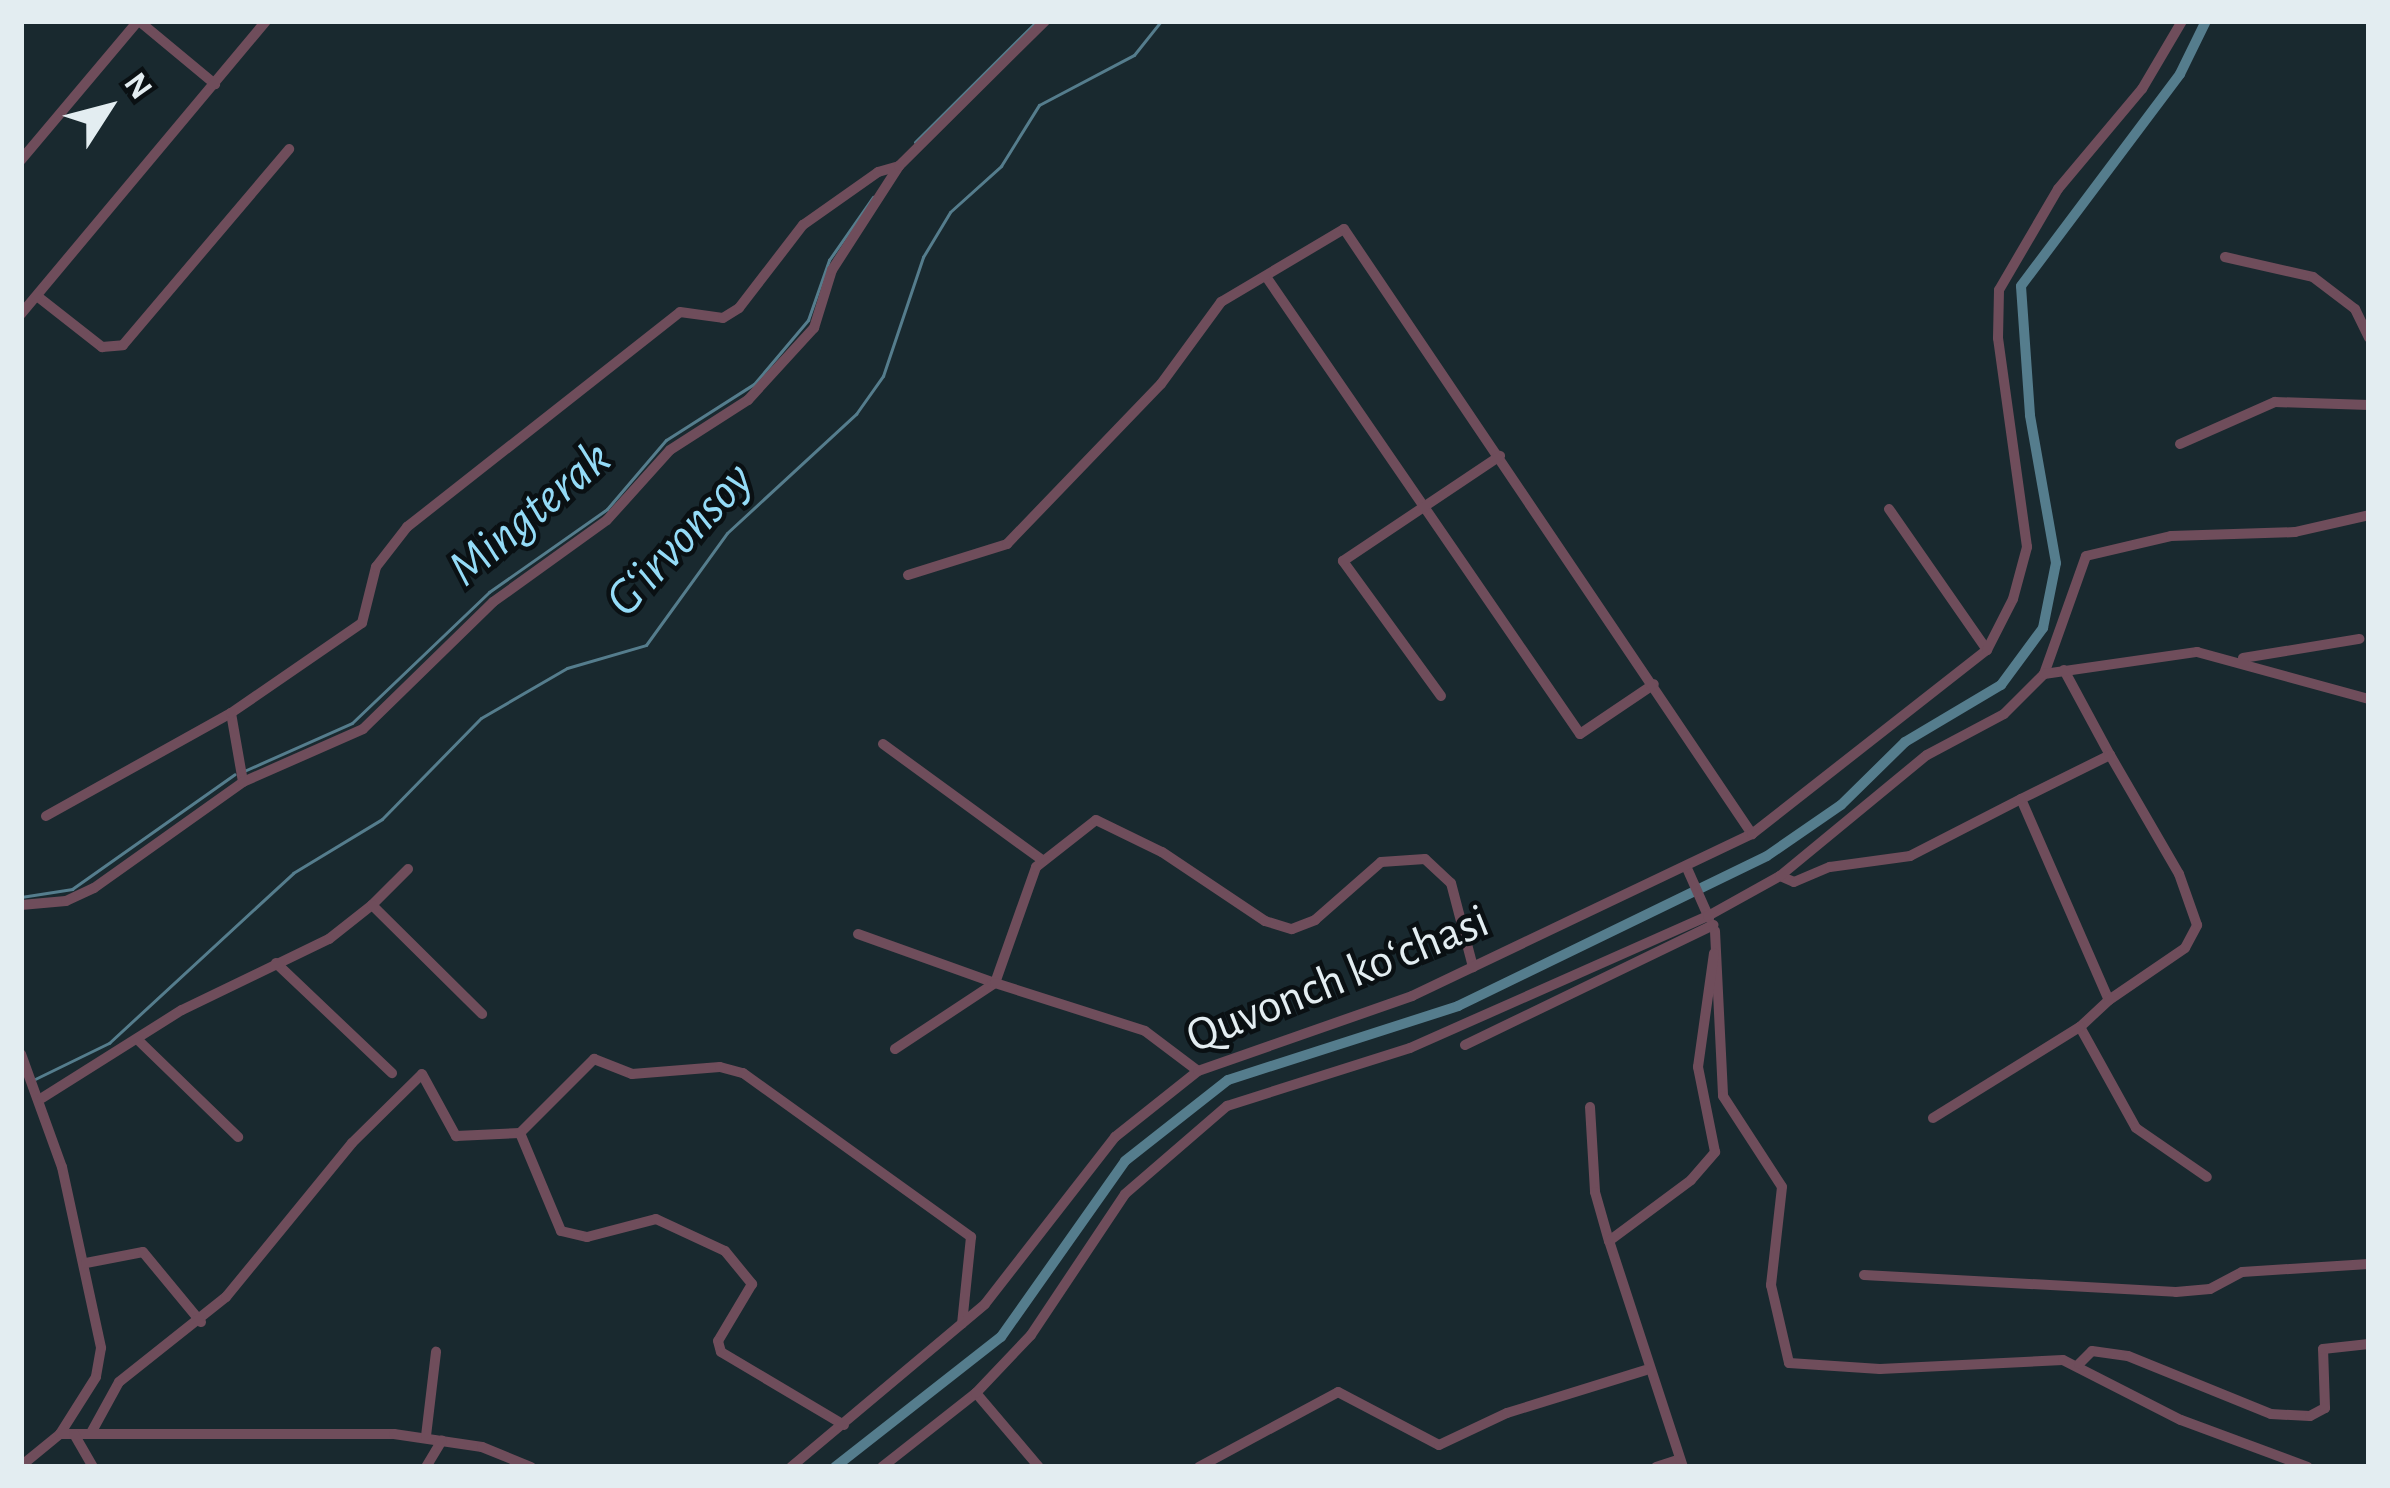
<!DOCTYPE html>
<meta charset="utf-8">
<style>
body{margin:0}
#map{position:relative;width:2390px;height:1488px;overflow:hidden;background:#19292f;font-family:"Alegreya Sans",sans-serif}
div>[style]{position:absolute}
[style*='--x']{left:calc(var(--x)*1px);top:calc(var(--y)*1px);width:calc(var(--w)*1px);rotate:calc(var(--a)*1deg)}
.stream>*{height:3px;margin:-1.5px;padding:0 1.5px;transform-origin:1.5px;border-radius:1.5px;background:#557d8d}
.canal>*{height:10px;margin:-5px;padding:0 5px;transform-origin:5px;border-radius:5px;background:#557d8d}
.minor>*{height:10px;margin:-5px;padding:0 5px;transform-origin:5px;border-radius:5px;background:#6f4d5b}
span{translate:-50% -50%;white-space:nowrap;text-align:center;line-height:1.15;-webkit-text-stroke:9px #0a1013;paint-order:stroke}
.street-label{font-size:48px;color:#e3edf1}
.water-label{font-size:51px;color:#94dbf7;font-style:italic}
.frame{position:absolute;inset:0;border:24px solid #e3edf1;pointer-events:none}
.north{position:absolute;left:48px;top:48px;width:120px;height:120px;-webkit-text-stroke:9px #0a1013;paint-order:stroke;rotate:54deg;font-size:33px;font-weight:700;line-height:48px;text-align:center;color:#e3edf1}
.north::after{content:'';display:block;margin:auto;width:42px;height:54px;background:#e3edf1;clip-path:polygon(50% 0,100% 100%,50% 72%,0 100%)}
</style>
<div id="map">
<div class="stream">
<div style="--x:915;--y:142;--w:170;--a:-44.8"></div>
<div style="--x:244;--y:771;--w:118;--a:-24"></div>
<div style="--x:352;--y:723;--w:190;--a:-43.7"></div>
<div style="--x:489;--y:592;--w:144;--a:-35.1"></div>
<div style="--x:607;--y:509;--w:91;--a:-49.5"></div>
<div style="--x:666;--y:440;--w:104;--a:-32.5"></div>
<div style="--x:754;--y:384;--w:84;--a:-49.8"></div>
<div style="--x:808;--y:320;--w:64;--a:-70.7"></div>
<div style="--x:829;--y:260;--w:77;--a:-55.1"></div>
<div style="--x:21;--y:897;--w:52;--a:-8.9"></div>
<div style="--x:72;--y:889;--w:199;--a:-35.2"></div>
<div style="--x:33;--y:1080;--w:85;--a:-26"></div>
<div style="--x:109;--y:1043;--w:251;--a:-42.7"></div>
<div style="--x:293;--y:873;--w:104;--a:-31.2"></div>
<div style="--x:382;--y:819;--w:141;--a:-45.6"></div>
<div style="--x:481;--y:718;--w:99;--a:-30.2"></div>
<div style="--x:567;--y:668;--w:82;--a:-16.2"></div>
<div style="--x:646;--y:645;--w:138;--a:-54.1"></div>
<div style="--x:727;--y:533;--w:176;--a:-42.7"></div>
<div style="--x:856;--y:414;--w:47;--a:-54.6"></div>
<div style="--x:883;--y:376;--w:126;--a:-71.4"></div>
<div style="--x:923;--y:257;--w:52;--a:-59"></div>
<div style="--x:950;--y:212;--w:69;--a:-42"></div>
<div style="--x:1001;--y:166;--w:72;--a:-58.1"></div>
<div style="--x:1039;--y:105;--w:107;--a:-27.8"></div>
<div style="--x:1134;--y:55;--w:43;--a:-51.5"></div>
</div>
<div class="canal">
<div style="--x:835;--y:1467;--w:211;--a:-38.1"></div>
<div style="--x:1001;--y:1337;--w:215;--a:-54.8"></div>
<div style="--x:1125;--y:1161;--w:131;--a:-38.2"></div>
<div style="--x:1228;--y:1080;--w:242;--a:-17.8"></div>
<div style="--x:1458;--y:1006;--w:343;--a:-25.9"></div>
<div style="--x:1767;--y:856;--w:90;--a:-34.6"></div>
<div style="--x:1841;--y:805;--w:90;--a:-44.5"></div>
<div style="--x:1905;--y:742;--w:112;--a:-30.7"></div>
<div style="--x:2001;--y:685;--w:71;--a:-53.6"></div>
<div style="--x:2043;--y:628;--w:66;--a:-78.7"></div>
<div style="--x:2056;--y:563;--w:150;--a:-100"></div>
<div style="--x:2030;--y:415;--w:129;--a:-94"></div>
<div style="--x:2021;--y:286;--w:265;--a:-53.1"></div>
<div style="--x:2180;--y:74;--w:59;--a:-63.9"></div>
</div>
<div class="minor">
<div style="--x:139;--y:21;--w:99;--a:39.7"></div>
<div style="--x:21;--y:160;--w:182;--a:-49.9"></div>
<div style="--x:2225;--y:257;--w:90;--a:12.8"></div>
<div style="--x:2313;--y:277;--w:53;--a:37.3"></div>
<div style="--x:2355;--y:309;--w:32;--a:64"></div>
<div style="--x:1267;--y:278;--w:553;--a:55.53"></div>
<div style="--x:1580;--y:734;--w:89;--a:-34"></div>
<div style="--x:37;--y:296;--w:83;--a:38.1"></div>
<div style="--x:102;--y:347;--w:21;--a:-5"></div>
<div style="--x:123;--y:345;--w:257;--a:-49.7"></div>
<div style="--x:21;--y:314;--w:382;--a:-50.1"></div>
<div style="--x:2180;--y:444;--w:104;--a:-23.9"></div>
<div style="--x:2275;--y:402;--w:94;--a:1.8"></div>
<div style="--x:1889;--y:509;--w:172;--a:55.2"></div>
<div style="--x:908;--y:575;--w:104;--a:-17.4"></div>
<div style="--x:1007;--y:544;--w:222;--a:-46.1"></div>
<div style="--x:1161;--y:384;--w:102;--a:-53.8"></div>
<div style="--x:1221;--y:302;--w:143;--a:-30.7"></div>
<div style="--x:1344;--y:229;--w:730;--a:56.01"></div>
<div style="--x:2243;--y:658;--w:118;--a:-9.3"></div>
<div style="--x:2064;--y:670;--w:97;--a:61.6"></div>
<div style="--x:2110;--y:755;--w:99;--a:153.7"></div>
<div style="--x:2021;--y:799;--w:219;--a:66.4"></div>
<div style="--x:2109;--y:1000;--w:40;--a:137"></div>
<div style="--x:2080;--y:1027;--w:115;--a:61"></div>
<div style="--x:2136;--y:1128;--w:86;--a:34.6"></div>
<div style="--x:2044;--y:674;--w:125;--a:-70.4"></div>
<div style="--x:2086;--y:556;--w:87;--a:-13.2"></div>
<div style="--x:2171;--y:536;--w:124;--a:-1.8"></div>
<div style="--x:2295;--y:532;--w:76;--a:-12.9"></div>
<div style="--x:1441;--y:696;--w:167;--a:-126"></div>
<div style="--x:1343;--y:561;--w:189;--a:-33.8"></div>
<div style="--x:231;--y:713;--w:70;--a:80.1"></div>
<div style="--x:883;--y:744;--w:197;--a:36.1"></div>
<div style="--x:46;--y:816;--w:212;--a:-29.1"></div>
<div style="--x:231;--y:713;--w:159;--a:-34.5"></div>
<div style="--x:362;--y:623;--w:58;--a:-76"></div>
<div style="--x:376;--y:567;--w:51;--a:-52.2"></div>
<div style="--x:407;--y:527;--w:347;--a:-38.2"></div>
<div style="--x:680;--y:312;--w:43;--a:7.9"></div>
<div style="--x:723;--y:318;--w:19;--a:-32"></div>
<div style="--x:739;--y:308;--w:105;--a:-52.4"></div>
<div style="--x:803;--y:225;--w:92;--a:-35.2"></div>
<div style="--x:878;--y:172;--w:22;--a:-16"></div>
<div style="--x:1686;--y:866;--w:57;--a:66.1"></div>
<div style="--x:1780;--y:876;--w:15;--a:23"></div>
<div style="--x:1794;--y:882;--w:39;--a:-23"></div>
<div style="--x:1830;--y:867;--w:81;--a:-7.8"></div>
<div style="--x:1910;--y:856;--w:125;--a:-27.2"></div>
<div style="--x:21;--y:905;--w:45;--a:-5.1"></div>
<div style="--x:66;--y:901;--w:31;--a:-25"></div>
<div style="--x:94;--y:888;--w:183;--a:-35.4"></div>
<div style="--x:243;--y:782;--w:131;--a:-23.8"></div>
<div style="--x:363;--y:729;--w:182;--a:-44.3"></div>
<div style="--x:493;--y:602;--w:140;--a:-35.7"></div>
<div style="--x:607;--y:520;--w:94;--a:-48"></div>
<div style="--x:670;--y:450;--w:93;--a:-32.7"></div>
<div style="--x:748;--y:400;--w:98;--a:-47.5"></div>
<div style="--x:814;--y:328;--w:61;--a:-72.8"></div>
<div style="--x:832;--y:270;--w:124;--a:-57.2"></div>
<div style="--x:899;--y:166;--w:206;--a:-44.8"></div>
<div style="--x:372;--y:905;--w:51;--a:-45"></div>
<div style="--x:1715;--y:931;--w:165;--a:87.2"></div>
<div style="--x:1723;--y:1096;--w:108;--a:57"></div>
<div style="--x:1782;--y:1187;--w:99;--a:96.4"></div>
<div style="--x:1771;--y:1285;--w:80;--a:77"></div>
<div style="--x:1789;--y:1363;--w:91;--a:3.8"></div>
<div style="--x:1880;--y:1369;--w:183;--a:-2.8"></div>
<div style="--x:2063;--y:1360;--w:132;--a:27"></div>
<div style="--x:2181;--y:1420;--w:135;--a:20.3"></div>
<div style="--x:858;--y:934;--w:145;--a:19.7"></div>
<div style="--x:995;--y:983;--w:123;--a:-70.5"></div>
<div style="--x:1036;--y:867;--w:76;--a:-38.1"></div>
<div style="--x:1096;--y:820;--w:73;--a:25.9"></div>
<div style="--x:1162;--y:852;--w:124;--a:33.8"></div>
<div style="--x:1265;--y:921;--w:28;--a:17"></div>
<div style="--x:1292;--y:929;--w:25;--a:-21"></div>
<div style="--x:1315;--y:920;--w:88;--a:-41.3"></div>
<div style="--x:1381;--y:862;--w:44;--a:-3.9"></div>
<div style="--x:1425;--y:859;--w:35;--a:43"></div>
<div style="--x:1451;--y:883;--w:87;--a:75.3"></div>
<div style="--x:276;--y:963;--w:160;--a:43.5"></div>
<div style="--x:2109;--y:1000;--w:92;--a:-34.4"></div>
<div style="--x:2185;--y:948;--w:26;--a:-62"></div>
<div style="--x:2197;--y:925;--w:54;--a:-109.4"></div>
<div style="--x:2179;--y:874;--w:138;--a:-120.1"></div>
<div style="--x:137;--y:1039;--w:141;--a:44.1"></div>
<div style="--x:1465;--y:1045;--w:276;--a:-25.8"></div>
<div style="--x:895;--y:1049;--w:120;--a:-33.4"></div>
<div style="--x:995;--y:983;--w:157;--a:17.7"></div>
<div style="--x:1145;--y:1031;--w:66;--a:37"></div>
<div style="--x:21;--y:1054;--w:120;--a:70.1"></div>
<div style="--x:62;--y:1167;--w:185;--a:77.8"></div>
<div style="--x:101;--y:1348;--w:29;--a:100"></div>
<div style="--x:96;--y:1377;--w:67;--a:122.3"></div>
<div style="--x:60;--y:1434;--w:50;--a:140.6"></div>
<div style="--x:42;--y:1098;--w:165;--a:-32.2"></div>
<div style="--x:182;--y:1010;--w:163;--a:-25.8"></div>
<div style="--x:329;--y:939;--w:55;--a:-38.3"></div>
<div style="--x:372;--y:905;--w:155;--a:44.7"></div>
<div style="--x:1590;--y:1107;--w:85;--a:86.6"></div>
<div style="--x:1595;--y:1192;--w:51;--a:74.1"></div>
<div style="--x:1933;--y:1118;--w:173;--a:-31.8"></div>
<div style="--x:520;--y:1133;--w:105;--a:-45"></div>
<div style="--x:594;--y:1059;--w:41;--a:21.5"></div>
<div style="--x:632;--y:1074;--w:88;--a:-4.5"></div>
<div style="--x:720;--y:1067;--w:24;--a:15"></div>
<div style="--x:743;--y:1073;--w:281;--a:35.7"></div>
<div style="--x:971;--y:1237;--w:87;--a:95.9"></div>
<div style="--x:86;--y:1263;--w:58;--a:-10.9"></div>
<div style="--x:143;--y:1252;--w:91;--a:50.4"></div>
<div style="--x:1864;--y:1275;--w:312;--a:3.1"></div>
<div style="--x:2176;--y:1292;--w:34;--a:-5"></div>
<div style="--x:2210;--y:1289;--w:36;--a:-28"></div>
<div style="--x:2242;--y:1272;--w:127;--a:-3.6"></div>
<div style="--x:2079;--y:1364;--w:18;--a:-45"></div>
<div style="--x:2092;--y:1351;--w:36;--a:8"></div>
<div style="--x:2128;--y:1356;--w:154;--a:22.1"></div>
<div style="--x:2271;--y:1414;--w:39;--a:3"></div>
<div style="--x:2310;--y:1416;--w:17;--a:-28"></div>
<div style="--x:2325;--y:1408;--w:59;--a:-91.9"></div>
<div style="--x:2323;--y:1349;--w:46;--a:-6.2"></div>
<div style="--x:976;--y:1393;--w:97;--a:49.6"></div>
<div style="--x:91;--y:1433;--w:58;--a:-61.2"></div>
<div style="--x:119;--y:1382;--w:137;--a:-38.5"></div>
<div style="--x:226;--y:1297;--w:199;--a:-50.7"></div>
<div style="--x:352;--y:1143;--w:98;--a:-44.6"></div>
<div style="--x:422;--y:1074;--w:71;--a:61.3"></div>
<div style="--x:456;--y:1136;--w:64;--a:-2.7"></div>
<div style="--x:520;--y:1133;--w:106;--a:67.3"></div>
<div style="--x:561;--y:1231;--w:27;--a:13"></div>
<div style="--x:587;--y:1237;--w:71;--a:-14.6"></div>
<div style="--x:656;--y:1219;--w:76;--a:24.9"></div>
<div style="--x:725;--y:1251;--w:43;--a:50.7"></div>
<div style="--x:752;--y:1284;--w:66;--a:120.8"></div>
<div style="--x:718;--y:1341;--w:11;--a:75"></div>
<div style="--x:721;--y:1352;--w:143;--a:30.7"></div>
<div style="--x:60;--y:1434;--w:334;--a:0"></div>
<div style="--x:394;--y:1434;--w:89;--a:8.4"></div>
<div style="--x:482;--y:1447;--w:53;--a:22.2"></div>
<div style="--x:74;--y:1434;--w:38;--a:60"></div>
<div style="--x:426;--y:1436;--w:85;--a:-83.2"></div>
<div style="--x:426;--y:1467;--w:31;--a:-59"></div>
<div style="--x:791;--y:1467;--w:253;--a:-40"></div>
<div style="--x:985;--y:1304;--w:212;--a:-52.1"></div>
<div style="--x:1115;--y:1137;--w:106;--a:-38.5"></div>
<div style="--x:1198;--y:1071;--w:227;--a:-19.3"></div>
<div style="--x:1412;--y:996;--w:377;--a:-25.5"></div>
<div style="--x:1752;--y:834;--w:298;--a:-38.1"></div>
<div style="--x:1987;--y:650;--w:57;--a:-63"></div>
<div style="--x:2013;--y:599;--w:54;--a:-74.9"></div>
<div style="--x:2027;--y:547;--w:211;--a:-97.9"></div>
<div style="--x:1998;--y:338;--w:48;--a:-88.8"></div>
<div style="--x:1999;--y:290;--w:117;--a:-59.7"></div>
<div style="--x:2058;--y:189;--w:131;--a:-50"></div>
<div style="--x:2142;--y:89;--w:79;--a:-59.5"></div>
<div style="--x:882;--y:1467;--w:120;--a:-38.2"></div>
<div style="--x:976;--y:1393;--w:80;--a:-46.5"></div>
<div style="--x:1031;--y:1335;--w:169;--a:-56.3"></div>
<div style="--x:1125;--y:1194;--w:135;--a:-40.8"></div>
<div style="--x:1227;--y:1106;--w:192;--a:-17.6"></div>
<div style="--x:1410;--y:1048;--w:326;--a:-23.9"></div>
<div style="--x:1708;--y:916;--w:82;--a:-29.1"></div>
<div style="--x:1780;--y:876;--w:190;--a:-39.5"></div>
<div style="--x:1927;--y:755;--w:87;--a:-28"></div>
<div style="--x:2004;--y:714;--w:57;--a:-45"></div>
<div style="--x:2044;--y:674;--w:155;--a:-8.2"></div>
<div style="--x:2197;--y:652;--w:178;--a:15.3"></div>
<div style="--x:1199;--y:1467;--w:158;--a:-28.3"></div>
<div style="--x:1338;--y:1392;--w:114;--a:27.7"></div>
<div style="--x:1439;--y:1445;--w:75;--a:-25.2"></div>
<div style="--x:1507;--y:1413;--w:145;--a:-17.2"></div>
<div style="--x:1656;--y:1467;--w:25;--a:-18"></div>
<div style="--x:1683;--y:1467;--w:238;--a:-108.1"></div>
<div style="--x:1609;--y:1241;--w:102;--a:-36.6"></div>
<div style="--x:1691;--y:1180;--w:37;--a:-49"></div>
<div style="--x:1715;--y:1152;--w:87;--a:-101.3"></div>
<div style="--x:1698;--y:1067;--w:115;--a:-82"></div>
</div>
<div class="street-label">
<span style="left:1338px;top:980px;rotate:-22deg">Quvonch koʻchasi</span>
</div>
<div class="water-label">
<span style="left:530px;top:514px;rotate:-40deg">Mingterak</span>
<span style="left:680px;top:540px;rotate:-47deg">G‘irvonsoy</span>
</div>
<div class="frame"></div>
<div class="north">N</div>
</div>
